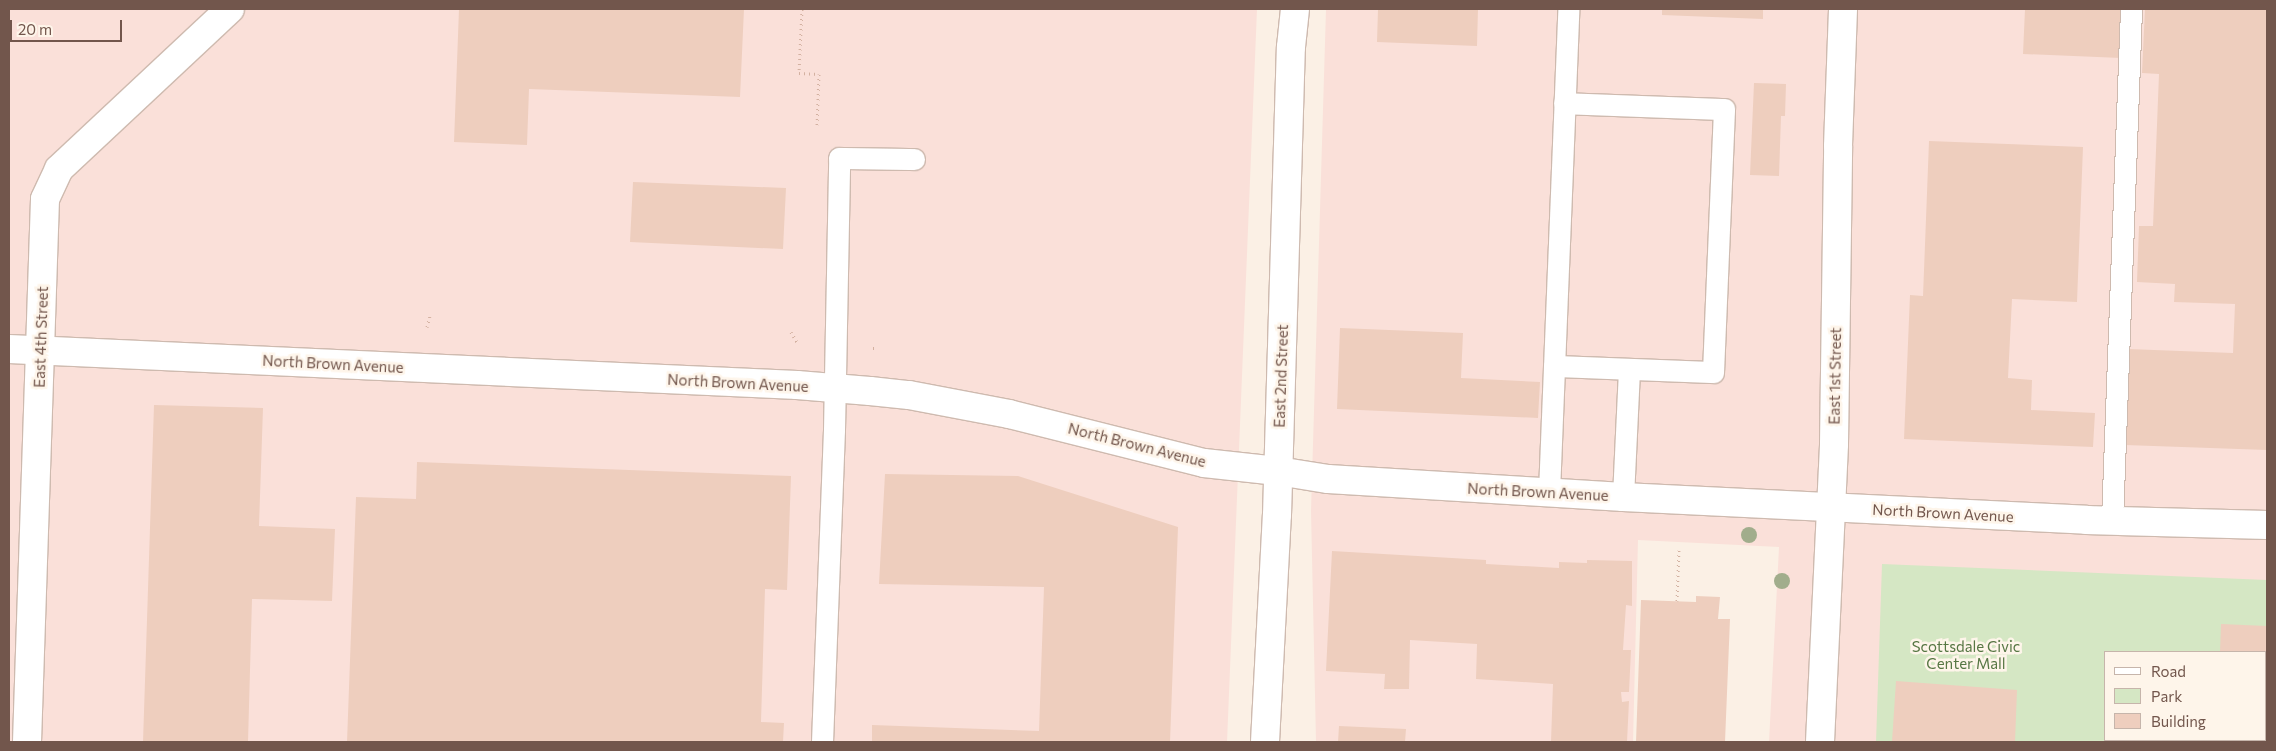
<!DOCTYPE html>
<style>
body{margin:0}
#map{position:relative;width:2276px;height:751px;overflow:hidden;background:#fbf0e5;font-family:Commissioner,sans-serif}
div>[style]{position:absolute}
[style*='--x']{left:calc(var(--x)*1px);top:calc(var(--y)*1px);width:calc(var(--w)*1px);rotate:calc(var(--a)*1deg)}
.commercial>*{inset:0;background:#fae0d9}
.green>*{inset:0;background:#d5e7c4}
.building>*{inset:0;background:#eecebe}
.path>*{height:3px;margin-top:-1.5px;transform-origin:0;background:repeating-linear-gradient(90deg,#d3b1a1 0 1px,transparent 0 5px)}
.roads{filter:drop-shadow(1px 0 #cebaaf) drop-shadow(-1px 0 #cebaaf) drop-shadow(0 1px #cebaaf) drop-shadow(0 -1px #cebaaf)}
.service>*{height:21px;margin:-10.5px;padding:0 10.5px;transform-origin:10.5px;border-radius:10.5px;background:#fff}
.minor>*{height:28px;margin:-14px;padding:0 14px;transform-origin:14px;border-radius:14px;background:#fff}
.tertiary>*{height:28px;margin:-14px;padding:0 14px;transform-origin:14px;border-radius:14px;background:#fff}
.trees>*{width:16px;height:16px;margin:-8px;border-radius:50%;background:#a1ad8c}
span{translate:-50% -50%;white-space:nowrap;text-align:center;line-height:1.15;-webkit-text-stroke:5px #fef5ea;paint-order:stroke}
.street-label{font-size:15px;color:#72564c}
.park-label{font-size:15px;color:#577744}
.frame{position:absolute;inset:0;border:10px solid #72564c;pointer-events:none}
.legend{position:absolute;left:2104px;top:651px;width:162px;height:90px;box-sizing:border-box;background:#fef5ea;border:1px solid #c6b5ab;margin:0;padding:6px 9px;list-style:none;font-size:15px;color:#72564c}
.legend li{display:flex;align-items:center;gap:10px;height:25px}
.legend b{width:25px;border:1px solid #c6b5ab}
.scale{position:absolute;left:10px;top:20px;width:112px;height:22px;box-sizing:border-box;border:2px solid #72564c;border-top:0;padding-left:6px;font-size:15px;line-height:18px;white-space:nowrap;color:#72564c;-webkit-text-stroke:4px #fef5ea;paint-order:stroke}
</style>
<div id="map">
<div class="commercial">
<div style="clip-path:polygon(9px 9px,1257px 9px,1227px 742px,9px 742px)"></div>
<div style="clip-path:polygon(evenodd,1326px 9px,2267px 9px,2267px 742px,1769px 742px,1779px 547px,1638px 540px,1633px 742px,1316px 742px,1311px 511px,1326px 9px,2105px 652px,2265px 652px,2265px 740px,2105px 740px,2105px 652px)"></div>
</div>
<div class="green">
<div style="clip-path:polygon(evenodd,1882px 564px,2267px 580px,2267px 742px,1876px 742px,1882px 564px,2105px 652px,2265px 652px,2265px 740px,2105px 740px,2105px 652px)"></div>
</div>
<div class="building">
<div style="clip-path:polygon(459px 9px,744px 9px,740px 97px,529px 89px,527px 145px,454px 142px)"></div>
<div style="clip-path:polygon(1378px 9px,1478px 9px,1477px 46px,1377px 42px)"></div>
<div style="clip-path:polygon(1662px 9px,1763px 9px,1763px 19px,1662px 15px)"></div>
<div style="clip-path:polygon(2025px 9px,2123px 9px,2121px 58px,2023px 54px)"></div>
<div style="clip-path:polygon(2145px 9px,2267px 9px,2267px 450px,2125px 445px,2128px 349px,2233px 353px,2235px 304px,2174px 302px,2175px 284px,2137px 282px,2139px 226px,2153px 226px,2159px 74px,2142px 73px)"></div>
<div style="clip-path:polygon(1754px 83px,1786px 84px,1785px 116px,1781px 116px,1779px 176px,1750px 175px)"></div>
<div style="clip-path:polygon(1929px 141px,2083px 147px,2077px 302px,2012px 299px,2008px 378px,2032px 380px,2031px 410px,2095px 413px,2093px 447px,1904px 439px,1910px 295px,1923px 296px)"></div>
<div style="clip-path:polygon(633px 182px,786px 188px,783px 249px,630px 242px)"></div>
<div style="clip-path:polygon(1340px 328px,1463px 333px,1461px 378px,1540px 382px,1538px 418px,1337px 409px)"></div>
<div style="clip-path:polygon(154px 405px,263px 408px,259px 526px,335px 529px,332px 601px,252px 599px,248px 742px,143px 742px)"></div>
<div style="clip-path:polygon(417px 462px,791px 476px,787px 590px,765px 589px,761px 722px,784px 723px,783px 742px,347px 742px,356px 497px,416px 499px)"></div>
<div style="clip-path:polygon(885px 474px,1018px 476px,1178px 527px,1170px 742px,872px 742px,872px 725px,1039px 731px,1044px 587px,879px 584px)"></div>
<div style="clip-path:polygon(1332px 551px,1486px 560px,1486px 564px,1559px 568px,1559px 562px,1587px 563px,1587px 560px,1632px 561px,1632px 606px,1626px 605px,1623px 650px,1631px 650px,1629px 692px,1621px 692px,1622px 702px,1629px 701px,1627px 742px,1551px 742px,1553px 684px,1476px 679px,1477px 644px,1410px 640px,1409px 689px,1384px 689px,1385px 674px,1326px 671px)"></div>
<div style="clip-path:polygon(1696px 596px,1720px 597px,1718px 619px,1730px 619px,1725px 742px,1636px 742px,1641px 600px,1696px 602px)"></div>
<div style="clip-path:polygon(2221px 624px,2267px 626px,2267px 742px,2204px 742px,2204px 740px,2265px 740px,2265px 652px,2220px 652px)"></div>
<div style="clip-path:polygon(1896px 681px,2017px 690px,2015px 742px,1892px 742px)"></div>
<div style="clip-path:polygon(1339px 726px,1406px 729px,1405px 742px,1338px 742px)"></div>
</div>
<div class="path">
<div style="--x:802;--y:9;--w:64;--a:92.7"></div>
<div style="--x:799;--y:73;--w:20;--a:3"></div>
<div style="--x:819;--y:74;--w:51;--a:92.2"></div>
<div style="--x:427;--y:327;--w:11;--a:-75"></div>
<div style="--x:791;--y:332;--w:12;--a:59"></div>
<div style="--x:873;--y:348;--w:5;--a:0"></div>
<div style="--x:1677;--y:601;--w:51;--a:-87.8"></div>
</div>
<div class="roads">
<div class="service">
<div style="--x:1554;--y:366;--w:159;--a:2.2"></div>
<div style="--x:1713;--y:372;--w:263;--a:-87.6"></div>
<div style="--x:1724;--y:109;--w:160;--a:-177.9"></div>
<div style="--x:1549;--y:492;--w:483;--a:-87.7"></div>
<div style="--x:1623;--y:497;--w:128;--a:-87.3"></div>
<div style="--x:2112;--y:520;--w:511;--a:-87.87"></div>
<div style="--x:822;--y:742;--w:312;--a:-87.8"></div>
<div style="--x:834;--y:430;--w:272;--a:-88.9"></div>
<div style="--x:839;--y:158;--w:75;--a:0.8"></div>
</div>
<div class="minor">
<div style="--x:1278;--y:471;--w:51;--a:9.1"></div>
<div style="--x:1328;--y:479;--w:296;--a:3.5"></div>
<div style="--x:1623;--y:497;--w:464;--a:2.8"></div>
<div style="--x:2086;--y:520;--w:181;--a:1.6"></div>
<div style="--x:27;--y:742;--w:543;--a:-88.1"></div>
<div style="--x:45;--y:199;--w:33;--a:-65"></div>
<div style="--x:59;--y:169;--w:234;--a:-43.1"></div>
<div style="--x:1820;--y:742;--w:298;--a:-87.3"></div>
<div style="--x:1834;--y:444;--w:298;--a:-89.2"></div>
<div style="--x:1838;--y:146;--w:137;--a:-87.9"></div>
</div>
<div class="tertiary">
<div style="--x:9;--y:349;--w:789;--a:2.62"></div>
<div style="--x:797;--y:385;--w:73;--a:4.7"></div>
<div style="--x:870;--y:391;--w:39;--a:6"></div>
<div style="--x:909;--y:395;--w:102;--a:10.8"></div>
<div style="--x:1009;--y:414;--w:201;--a:14.1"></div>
<div style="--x:1204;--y:463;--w:74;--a:6.2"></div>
<div style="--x:1265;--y:742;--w:227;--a:-87"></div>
<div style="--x:1277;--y:515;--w:468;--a:-88.3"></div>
<div style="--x:1291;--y:47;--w:38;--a:-84"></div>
</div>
</div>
<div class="trees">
<div style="left:1749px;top:535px"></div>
<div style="left:1782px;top:581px"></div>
</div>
<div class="street-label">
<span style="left:41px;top:337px;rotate:-88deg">East 4th Street</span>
<span style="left:333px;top:364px;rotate:3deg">North Brown Avenue</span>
<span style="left:1281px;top:376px;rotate:-88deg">East 2nd Street</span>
<span style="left:1835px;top:376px;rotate:-89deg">East 1st Street</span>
<span style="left:738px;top:383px;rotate:3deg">North Brown Avenue</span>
<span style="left:1137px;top:445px;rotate:14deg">North Brown Avenue</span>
<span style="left:1538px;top:492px;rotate:3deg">North Brown Avenue</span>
<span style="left:1943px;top:513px;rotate:3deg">North Brown Avenue</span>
</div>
<div class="park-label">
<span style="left:1966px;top:655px">Scottsdale Civic<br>Center Mall</span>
</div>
<div class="frame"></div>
<ul class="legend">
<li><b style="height:6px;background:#fff"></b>Road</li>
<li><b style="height:14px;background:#d5e7c4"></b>Park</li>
<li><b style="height:14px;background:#eecebe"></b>Building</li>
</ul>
<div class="scale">20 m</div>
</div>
